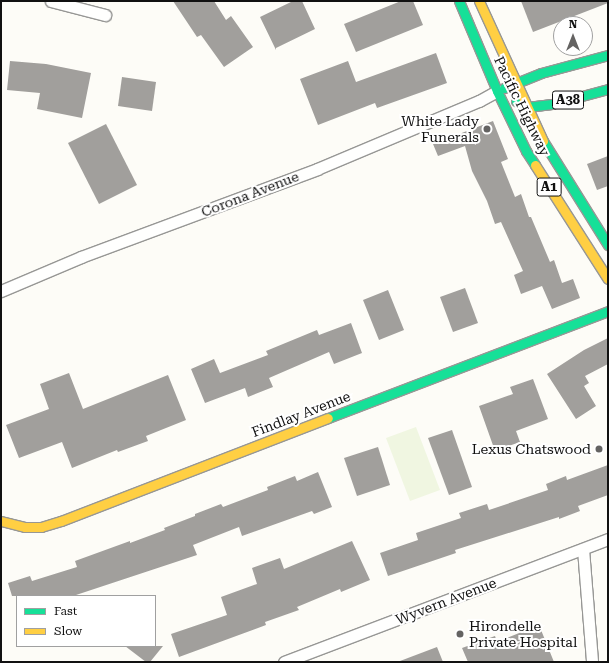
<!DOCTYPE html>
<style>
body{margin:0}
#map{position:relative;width:609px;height:663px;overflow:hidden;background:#fdfcf7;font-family:"Roboto Serif",serif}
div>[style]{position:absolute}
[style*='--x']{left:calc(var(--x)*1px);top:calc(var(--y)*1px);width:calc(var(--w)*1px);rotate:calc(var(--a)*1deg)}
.pitch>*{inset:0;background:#f0f6e1}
.building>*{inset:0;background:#a19f9c}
.roads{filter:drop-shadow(1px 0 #979795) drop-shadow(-1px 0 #979795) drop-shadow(0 1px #979795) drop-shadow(0 -1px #979795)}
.street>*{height:11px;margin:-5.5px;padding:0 5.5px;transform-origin:5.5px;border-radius:5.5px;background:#fffffe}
.fast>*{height:9px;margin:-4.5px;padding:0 4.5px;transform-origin:4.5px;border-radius:4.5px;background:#16e098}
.slow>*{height:9px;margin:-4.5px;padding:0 4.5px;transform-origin:4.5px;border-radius:4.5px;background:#ffcf43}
.dots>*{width:11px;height:11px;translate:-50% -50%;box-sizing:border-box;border:2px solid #fff;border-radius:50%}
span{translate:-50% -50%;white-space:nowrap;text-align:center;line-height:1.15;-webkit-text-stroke:4px #fff;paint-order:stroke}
.shield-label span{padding:1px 3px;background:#fff;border:1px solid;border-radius:3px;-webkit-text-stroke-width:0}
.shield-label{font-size:13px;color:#111;font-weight:700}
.street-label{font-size:14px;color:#111}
.poi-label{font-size:14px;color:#111}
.right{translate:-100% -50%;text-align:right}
.left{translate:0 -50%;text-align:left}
.frame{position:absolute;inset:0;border:2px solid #111;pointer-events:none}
.legend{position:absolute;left:16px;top:595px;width:140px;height:52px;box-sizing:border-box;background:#fff;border:1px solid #a0a0a0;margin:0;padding:5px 7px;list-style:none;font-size:12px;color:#111}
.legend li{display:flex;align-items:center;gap:8px;height:20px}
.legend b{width:20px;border:1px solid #a0a0a0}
.north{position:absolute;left:553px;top:16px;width:40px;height:40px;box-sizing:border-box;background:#fff;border:1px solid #a0a0a0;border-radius:50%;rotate:0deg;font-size:11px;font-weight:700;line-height:16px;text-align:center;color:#111}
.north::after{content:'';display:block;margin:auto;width:14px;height:18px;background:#646362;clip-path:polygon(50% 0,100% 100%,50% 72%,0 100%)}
</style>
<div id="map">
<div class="pitch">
<div style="clip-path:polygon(416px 427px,440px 490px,410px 501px,386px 438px)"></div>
</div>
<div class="building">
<div style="clip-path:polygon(173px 1px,214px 1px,226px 20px,231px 16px,253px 47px,224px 67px,201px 35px,197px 37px)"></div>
<div style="clip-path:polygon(293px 1px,302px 1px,315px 29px,276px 48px,276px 50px,260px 17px)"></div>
<div style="clip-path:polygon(401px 1px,413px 1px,423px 25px,356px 52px,344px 24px)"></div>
<div style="clip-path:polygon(521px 1px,608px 1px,608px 3px,533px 32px)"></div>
<div style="clip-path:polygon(436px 53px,447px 83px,377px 108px,375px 103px,318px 125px,300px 79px,348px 61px,356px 82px)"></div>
<div style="clip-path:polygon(10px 61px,46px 64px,91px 73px,82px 118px,37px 109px,40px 93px,7px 90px)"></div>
<div style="clip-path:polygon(122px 77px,156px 82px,152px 111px,118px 106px)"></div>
<div style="clip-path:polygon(493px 121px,508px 159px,501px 162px,515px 197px,521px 194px,529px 217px,531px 217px,550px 262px,554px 260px,562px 283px,573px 279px,580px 298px,552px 309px,542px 286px,521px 294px,514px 275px,523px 271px,501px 222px,495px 224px,487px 201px,472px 171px,465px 146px,438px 156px,433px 144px)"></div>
<div style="clip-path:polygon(106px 124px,137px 185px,99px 204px,68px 143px)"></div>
<div style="clip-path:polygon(608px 156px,608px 186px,597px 190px,587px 164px)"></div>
<div style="clip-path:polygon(465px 288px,478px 323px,453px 332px,440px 297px)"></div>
<div style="clip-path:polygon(388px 290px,404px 330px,379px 340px,363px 300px)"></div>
<div style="clip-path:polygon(351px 323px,362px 353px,334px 364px,329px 352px,269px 378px,273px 387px,248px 397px,245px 388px,205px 403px,191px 369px,214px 359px,220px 373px,268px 355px,266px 351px,317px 330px,319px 335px)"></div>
<div style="clip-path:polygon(608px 338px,608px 364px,585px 376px,589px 383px,584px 386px,596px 406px,576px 419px,547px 374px,584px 350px)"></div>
<div style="clip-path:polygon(69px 373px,83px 409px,168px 375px,186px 420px,146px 436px,148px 441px,118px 452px,117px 450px,72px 468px,62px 442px,19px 458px,6px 425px,49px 409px,40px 384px)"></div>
<div style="clip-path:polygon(533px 379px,548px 419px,516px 431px,520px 442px,495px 451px,479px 406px,513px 394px,510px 387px)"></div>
<div style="clip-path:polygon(452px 430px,472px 487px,449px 495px,428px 438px)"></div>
<div style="clip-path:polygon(378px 447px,390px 485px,357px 496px,344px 458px)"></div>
<div style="clip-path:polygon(608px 465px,608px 495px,578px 506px,580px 511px,559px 519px,559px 517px,455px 550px,456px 553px,388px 576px,380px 553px,418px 540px,416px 533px,461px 518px,459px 513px,487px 504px,489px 510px,548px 490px,546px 484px,566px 476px,567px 480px)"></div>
<div style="clip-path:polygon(318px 472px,332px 507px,314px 514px,312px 511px,242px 536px,239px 527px,193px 545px,197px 555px,73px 596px,12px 596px,8px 583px,30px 576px,32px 581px,77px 567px,75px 561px,130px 541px,130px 543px,165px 530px,164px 528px,195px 516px,195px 514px,221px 504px,223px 507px,268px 490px,267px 487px,295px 476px,297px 481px)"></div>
<div style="clip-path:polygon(352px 541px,370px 580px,341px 592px,340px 589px,297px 607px,299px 610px,265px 622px,266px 625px,179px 657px,171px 634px,227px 615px,221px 597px,257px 584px,252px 568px,280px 558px,284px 569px)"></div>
<div style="clip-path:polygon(539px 625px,554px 662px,468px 662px,462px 648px,495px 636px,497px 642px)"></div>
<div style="clip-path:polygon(125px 646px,163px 646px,150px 662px,146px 662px)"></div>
<div style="clip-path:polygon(437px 647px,443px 662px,400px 662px,400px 661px)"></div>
</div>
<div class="roads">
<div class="street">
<div style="--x:51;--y:1;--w:56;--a:14.5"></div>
<div style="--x:1;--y:291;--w:87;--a:-23"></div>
<div style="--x:81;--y:257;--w:252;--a:-20.4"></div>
<div style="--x:317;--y:169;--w:176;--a:-22.8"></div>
<div style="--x:479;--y:101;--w:21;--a:-29"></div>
<div style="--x:583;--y:549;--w:113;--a:85.4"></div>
<div style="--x:284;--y:662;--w:347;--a:-20.8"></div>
</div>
<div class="fast">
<div style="--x:459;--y:1;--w:98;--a:67.1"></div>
<div style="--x:497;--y:91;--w:67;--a:64.2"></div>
<div style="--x:526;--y:151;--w:17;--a:57"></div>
<div style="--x:504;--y:88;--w:40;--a:-22"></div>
<div style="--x:541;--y:73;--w:69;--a:-15"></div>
<div style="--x:516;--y:101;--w:13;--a:29"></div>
<div style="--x:527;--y:107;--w:25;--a:-7"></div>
<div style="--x:552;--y:104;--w:58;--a:-15"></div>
<div style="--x:543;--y:141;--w:123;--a:58"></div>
<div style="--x:328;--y:418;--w:300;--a:-20.9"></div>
</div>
<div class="slow">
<div style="--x:479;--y:1;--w:154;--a:65.4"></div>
<div style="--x:535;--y:165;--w:135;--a:57.4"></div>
<div style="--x:1;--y:521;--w:25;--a:14"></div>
<div style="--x:25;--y:527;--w:16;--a:0"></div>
<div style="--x:41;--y:527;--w:21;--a:-17"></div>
<div style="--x:61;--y:521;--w:286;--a:-21.1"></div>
</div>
</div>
<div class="dots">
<div style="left:487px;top:129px;background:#646362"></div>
<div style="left:599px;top:449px;background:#646362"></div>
<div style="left:460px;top:634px;background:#646362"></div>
</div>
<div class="shield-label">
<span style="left:568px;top:100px">A38</span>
<span style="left:549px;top:187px">A1</span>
</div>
<div class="street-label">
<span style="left:522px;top:106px;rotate:64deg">Pacific Highway</span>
<span style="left:250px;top:194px;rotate:-21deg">Corona Avenue</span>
<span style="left:301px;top:414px;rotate:-21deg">Findlay Avenue</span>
<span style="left:446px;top:601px;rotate:-21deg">Wyvern Avenue</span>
</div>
<div class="poi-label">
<span class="right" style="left:479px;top:129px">White Lady<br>Funerals</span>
<span class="right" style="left:591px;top:449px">Lexus Chatswood</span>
<span class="left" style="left:469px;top:634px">Hirondelle<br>Private Hospital</span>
</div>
<div class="frame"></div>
<ul class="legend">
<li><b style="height:5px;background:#16e098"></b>Fast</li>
<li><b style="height:5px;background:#ffcf43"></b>Slow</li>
</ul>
<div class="north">N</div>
</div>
